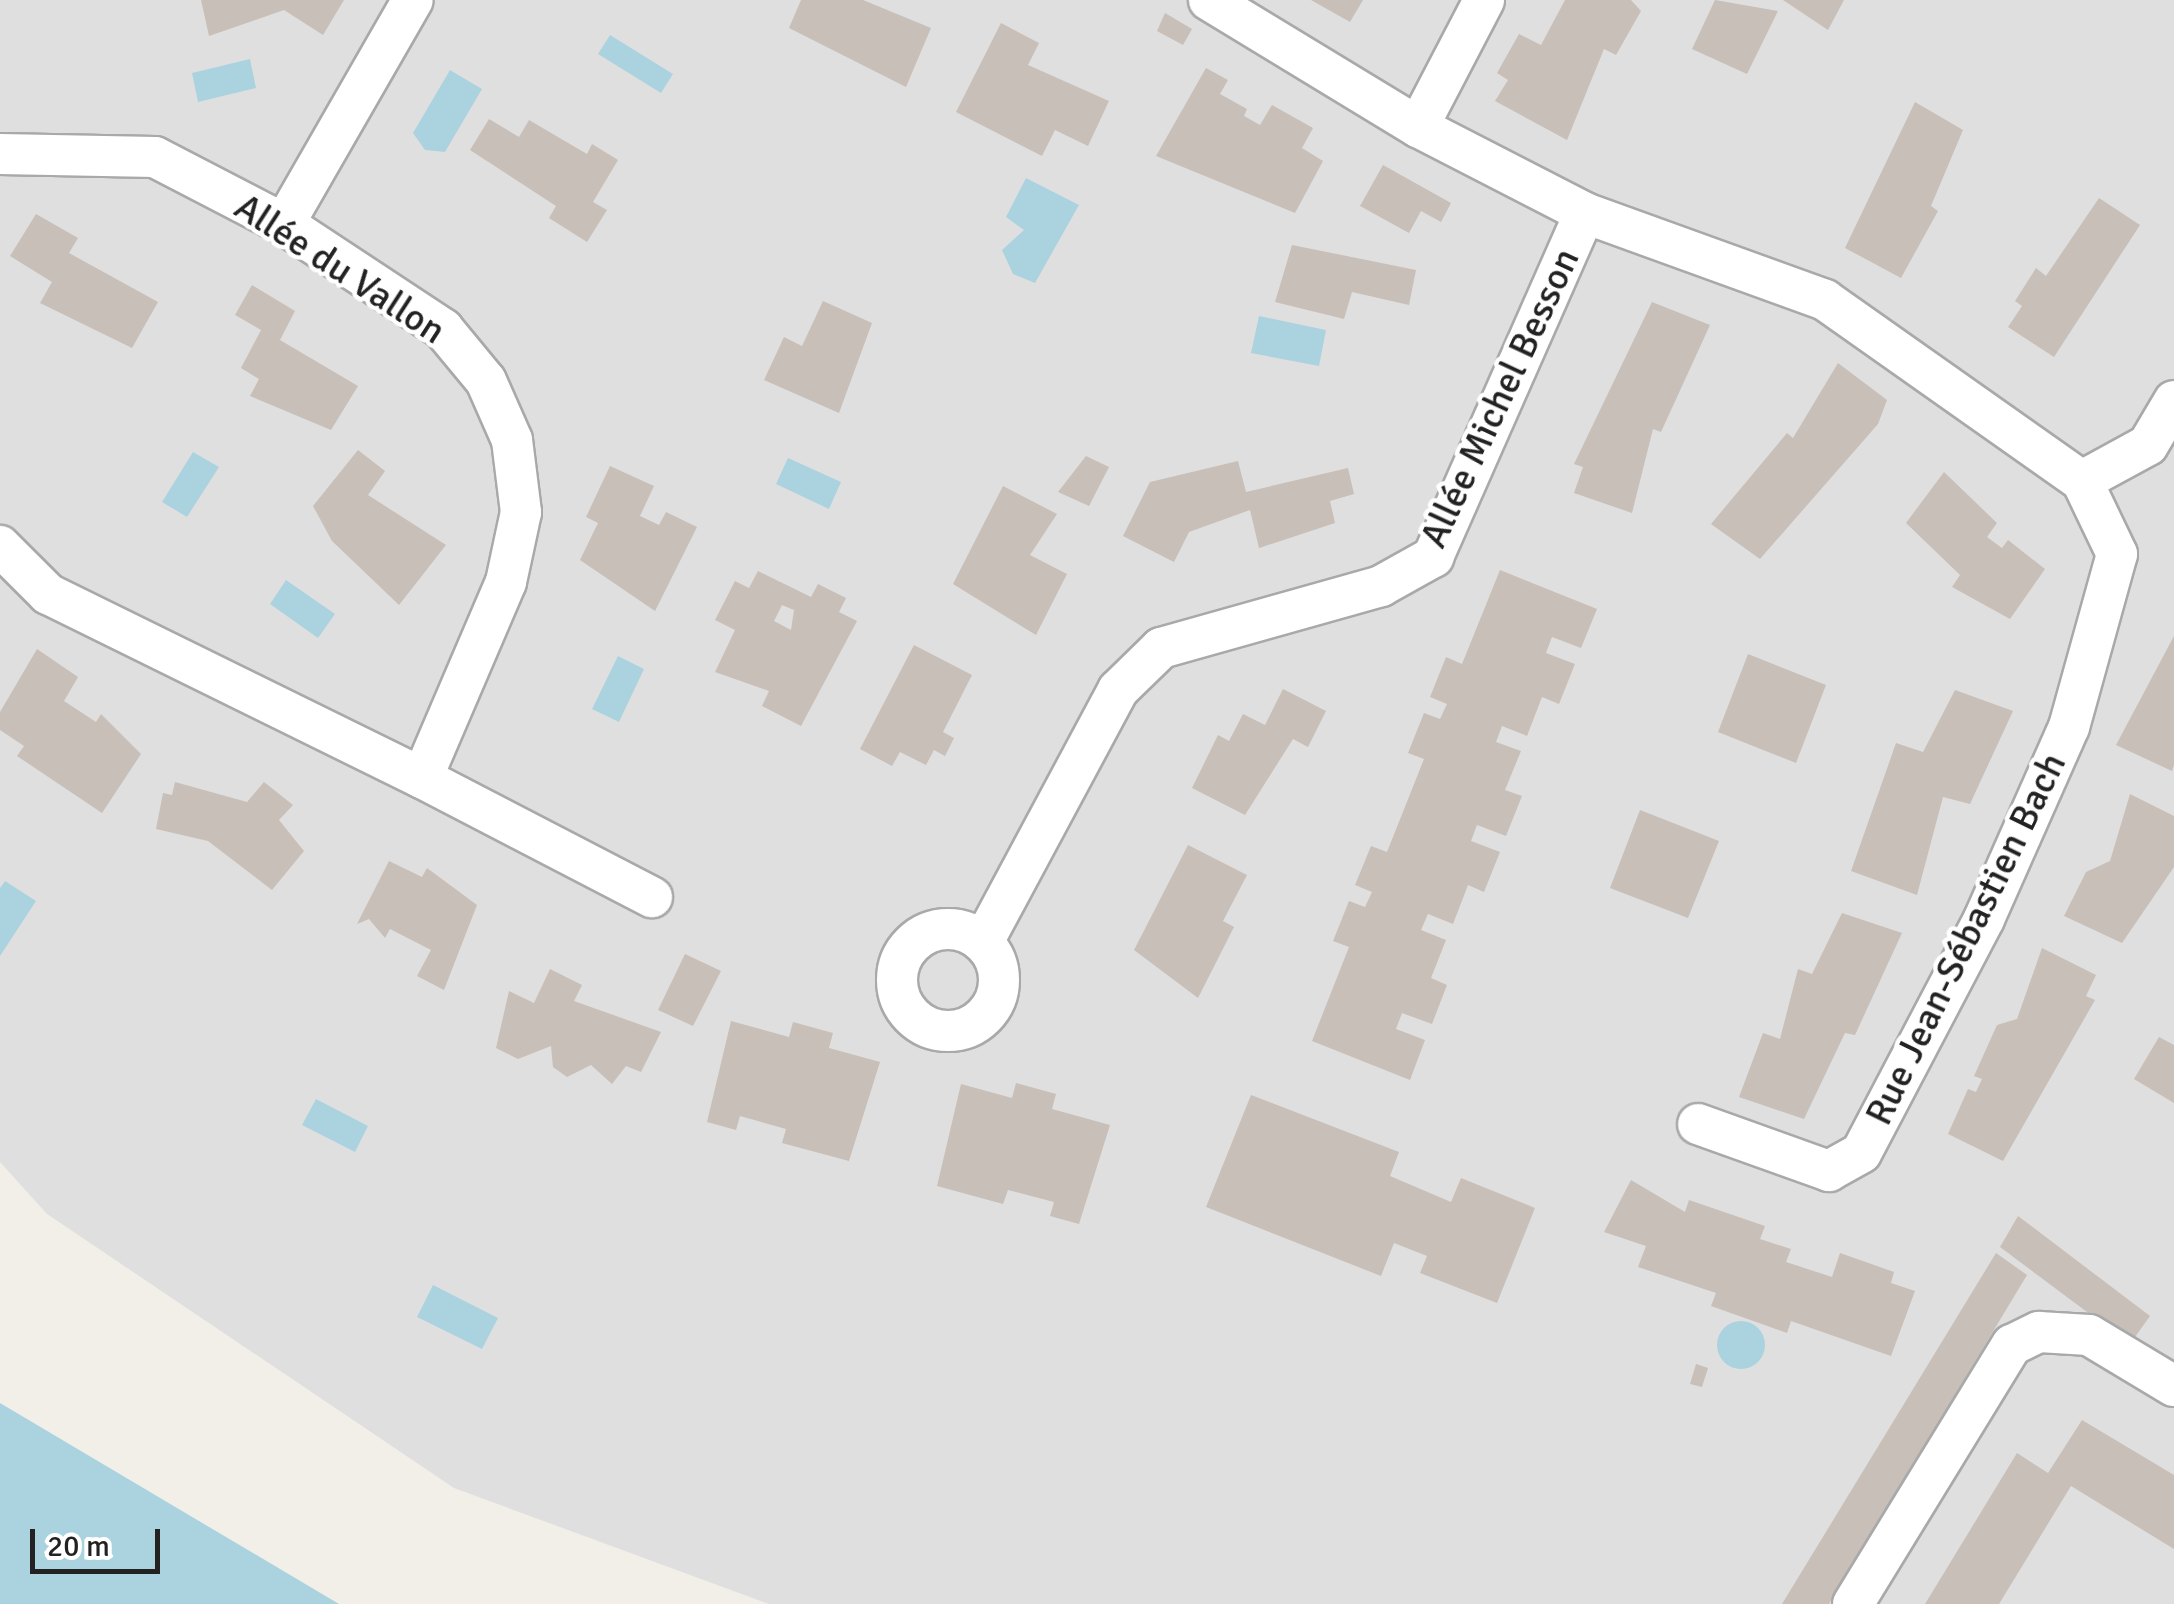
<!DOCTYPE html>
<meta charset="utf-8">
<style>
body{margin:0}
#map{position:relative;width:2174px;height:1604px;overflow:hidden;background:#f2efe9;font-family:Signika,sans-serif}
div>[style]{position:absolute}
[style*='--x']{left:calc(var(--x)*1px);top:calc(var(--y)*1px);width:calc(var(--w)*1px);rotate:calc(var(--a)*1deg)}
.residential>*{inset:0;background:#e0dfdf}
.water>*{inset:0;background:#aad3df}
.round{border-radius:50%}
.building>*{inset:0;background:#c7bfb8}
.roads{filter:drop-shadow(2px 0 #a9a9a9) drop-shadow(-2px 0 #a9a9a9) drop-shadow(0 2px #a9a9a9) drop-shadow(0 -2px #a9a9a9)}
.street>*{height:40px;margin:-20px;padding:0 20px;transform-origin:20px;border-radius:20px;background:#fff}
.street>.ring{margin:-20px;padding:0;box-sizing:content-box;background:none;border:40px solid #fff;border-radius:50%}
span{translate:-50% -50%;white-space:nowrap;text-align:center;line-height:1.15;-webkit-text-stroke:9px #fff;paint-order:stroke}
.street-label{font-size:38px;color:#222}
.scale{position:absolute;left:30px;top:1529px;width:130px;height:45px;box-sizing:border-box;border:5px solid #222;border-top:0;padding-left:12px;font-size:30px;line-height:35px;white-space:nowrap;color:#222;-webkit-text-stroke:8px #fff;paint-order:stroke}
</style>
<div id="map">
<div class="residential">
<div style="clip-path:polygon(0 0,2174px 0,2174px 1604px,769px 1604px,454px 1488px,47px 1214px,0 1162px)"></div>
</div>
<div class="water">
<div style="clip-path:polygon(610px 35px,673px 74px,661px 93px,598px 54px)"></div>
<div style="clip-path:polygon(250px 59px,256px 88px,198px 102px,192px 73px)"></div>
<div style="clip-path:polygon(450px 70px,482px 89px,445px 152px,425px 150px,413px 133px)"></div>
<div style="clip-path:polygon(1026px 178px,1079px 205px,1035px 283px,1013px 274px,1002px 250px,1024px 230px,1006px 217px)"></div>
<div style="clip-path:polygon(1259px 316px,1326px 330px,1319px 366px,1251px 353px)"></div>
<div style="clip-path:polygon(193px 452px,219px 467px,187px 517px,162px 502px)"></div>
<div style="clip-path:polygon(788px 458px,841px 482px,829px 509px,776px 484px)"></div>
<div style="clip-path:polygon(286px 580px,335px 614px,318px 638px,270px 604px)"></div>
<div style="clip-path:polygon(618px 656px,644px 669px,619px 722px,592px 709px)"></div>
<div style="clip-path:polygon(5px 881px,36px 901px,0 956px,0 888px)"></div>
<div style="clip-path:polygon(316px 1099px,368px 1126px,355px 1152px,302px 1125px)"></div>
<div style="clip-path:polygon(433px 1285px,498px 1318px,482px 1349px,417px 1317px)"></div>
<div class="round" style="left:1717px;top:1321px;width:48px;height:48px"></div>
<div style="clip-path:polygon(0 1403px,339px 1604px,0 1604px)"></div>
</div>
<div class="building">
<div style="clip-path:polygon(201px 0,344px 0,323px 35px,284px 10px,209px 36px)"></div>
<div style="clip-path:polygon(801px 0,863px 0,931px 28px,906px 87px,789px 28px)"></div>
<div style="clip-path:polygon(1311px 0,1378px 0,1363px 0,1350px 22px)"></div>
<div style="clip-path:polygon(1565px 0,1631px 0,1641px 11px,1616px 55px,1604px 49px,1567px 140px,1495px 101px,1508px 80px,1497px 73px,1519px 34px,1541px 45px)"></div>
<div style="clip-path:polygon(1715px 0,1778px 11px,1747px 74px,1692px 49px)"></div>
<div style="clip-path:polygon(1783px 0,1844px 0,1828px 30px)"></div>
<div style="clip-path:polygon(1165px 13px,1192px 29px,1183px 45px,1157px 31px)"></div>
<div style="clip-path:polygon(1001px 23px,1039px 43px,1028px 65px,1109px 101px,1088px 146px,1055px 130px,1042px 156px,956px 112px)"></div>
<div style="clip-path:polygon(1206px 68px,1228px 80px,1220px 94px,1247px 109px,1244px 116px,1260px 125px,1272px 105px,1313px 128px,1302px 148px,1323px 161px,1295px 213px,1156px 156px)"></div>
<div style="clip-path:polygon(1915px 102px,1963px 130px,1931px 206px,1938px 211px,1901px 278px,1845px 248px)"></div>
<div style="clip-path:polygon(489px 119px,519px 137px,529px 120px,587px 154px,592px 144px,618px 160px,593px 202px,607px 210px,587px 242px,549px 218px,556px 206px,470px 150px)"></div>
<div style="clip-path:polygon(1383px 165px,1451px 203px,1441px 222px,1421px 211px,1409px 233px,1360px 206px)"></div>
<div style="clip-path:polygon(2099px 198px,2140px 225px,2054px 357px,2008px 327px,2022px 306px,2015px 301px,2036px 268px,2046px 276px)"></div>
<div style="clip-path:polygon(36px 214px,78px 238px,69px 253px,158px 302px,132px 348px,40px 303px,52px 282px,10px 256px)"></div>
<div style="clip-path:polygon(1292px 245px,1416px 270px,1409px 305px,1352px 292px,1344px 319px,1275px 302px)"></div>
<div style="clip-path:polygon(252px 285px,295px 311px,280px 340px,358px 386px,331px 430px,250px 396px,259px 379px,241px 368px,261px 330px,235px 315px)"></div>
<div style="clip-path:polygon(823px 301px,872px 323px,839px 413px,764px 380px,784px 337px,802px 346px)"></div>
<div style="clip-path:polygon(1652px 302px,1710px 325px,1661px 432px,1653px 429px,1632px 513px,1574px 493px,1583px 467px,1574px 464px)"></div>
<div style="clip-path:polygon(1838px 363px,1887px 400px,1878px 424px,1760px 559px,1711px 524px,1787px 433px,1793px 438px)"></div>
<div style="clip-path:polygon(358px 450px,385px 471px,368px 495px,446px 545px,399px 605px,332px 541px,313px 506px)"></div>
<div style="clip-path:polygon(1086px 456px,1109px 467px,1089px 506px,1058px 492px)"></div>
<div style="clip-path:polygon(1238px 461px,1246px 492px,1348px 468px,1354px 494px,1330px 501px,1335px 523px,1259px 548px,1250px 510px,1189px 532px,1174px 562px,1123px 536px,1150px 482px)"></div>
<div style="clip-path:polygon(610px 466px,654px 486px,640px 516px,659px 525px,666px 512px,697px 527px,655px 611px,580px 560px,598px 523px,586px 517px)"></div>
<div style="clip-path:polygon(1944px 472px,1997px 523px,1987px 537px,2002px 548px,2008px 540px,2045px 569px,2010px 619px,1952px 587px,1960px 575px,1906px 523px)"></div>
<div style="clip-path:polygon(1003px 486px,1057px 514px,1030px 555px,1067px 574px,1036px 635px,953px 584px)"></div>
<div style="clip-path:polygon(1500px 570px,1597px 609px,1581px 648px,1552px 637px,1546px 653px,1575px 664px,1559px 704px,1542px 697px,1527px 736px,1502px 726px,1496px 742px,1521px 751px,1505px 790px,1522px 796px,1506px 836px,1477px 825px,1471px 841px,1500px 852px,1484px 892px,1468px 885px,1453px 924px,1428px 914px,1421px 930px,1446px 940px,1431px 978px,1447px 985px,1432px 1024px,1402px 1013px,1396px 1029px,1425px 1040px,1410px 1080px,1312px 1041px,1349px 947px,1333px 941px,1349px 901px,1365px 907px,1372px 892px,1355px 885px,1371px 846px,1387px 852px,1424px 759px,1408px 753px,1424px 713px,1440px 719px,1447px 704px,1430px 697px,1446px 657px,1462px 664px)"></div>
<div style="clip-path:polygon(evenodd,758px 571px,811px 597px,818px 584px,846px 598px,839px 612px,857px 621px,801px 726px,762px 706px,769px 691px,715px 672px,735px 630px,715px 620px,735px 581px,749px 588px,758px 571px,782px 605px,794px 610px,791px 630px,774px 621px,782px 605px)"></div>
<div style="clip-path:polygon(2174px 636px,2174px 765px,2172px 771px,2116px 745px)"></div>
<div style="clip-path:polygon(914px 645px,972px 675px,943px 732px,954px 738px,945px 756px,934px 750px,926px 765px,900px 752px,892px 766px,860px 749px)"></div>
<div style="clip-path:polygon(37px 649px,78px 677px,64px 701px,96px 722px,101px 714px,141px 754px,102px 813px,17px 756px,24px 746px,0 730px,0 712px)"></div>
<div style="clip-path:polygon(1748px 654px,1826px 685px,1796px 763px,1718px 732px)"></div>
<div style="clip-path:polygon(1283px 689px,1326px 711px,1308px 747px,1293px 739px,1245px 815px,1192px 788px,1218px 735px,1229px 741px,1243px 714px,1265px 725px)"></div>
<div style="clip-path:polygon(1955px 690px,2013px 711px,1970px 804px,1943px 797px,1917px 895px,1851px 871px,1896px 743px,1923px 752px)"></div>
<div style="clip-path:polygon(175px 782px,247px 802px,264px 782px,293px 805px,279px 820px,304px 851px,272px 890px,208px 841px,156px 829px,163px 793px,172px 795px)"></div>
<div style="clip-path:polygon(2130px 794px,2174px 816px,2174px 867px,2122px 943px,2064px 916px,2086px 872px,2110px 861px)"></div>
<div style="clip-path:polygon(1640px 810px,1719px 841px,1688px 918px,1610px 888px)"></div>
<div style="clip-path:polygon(1188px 845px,1247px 875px,1223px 921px,1234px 927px,1198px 998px,1134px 950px)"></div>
<div style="clip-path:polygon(389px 861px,422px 877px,427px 868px,477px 905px,444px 990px,417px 976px,431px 950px,390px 929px,385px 938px,369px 919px,357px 924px)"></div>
<div style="clip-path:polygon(1842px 913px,1902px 933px,1855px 1035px,1845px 1033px,1804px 1119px,1739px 1097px,1763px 1033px,1780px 1039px,1798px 969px,1812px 974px)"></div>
<div style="clip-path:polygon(2042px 948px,2096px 975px,2086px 996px,2095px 1000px,2003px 1161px,1948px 1134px,1968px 1089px,1976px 1092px,1982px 1079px,1974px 1076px,1997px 1025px,2017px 1019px)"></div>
<div style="clip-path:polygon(685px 954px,721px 971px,693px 1026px,658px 1010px)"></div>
<div style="clip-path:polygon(550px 969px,582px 985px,574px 1001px,661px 1032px,641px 1072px,626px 1066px,612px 1084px,591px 1065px,567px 1077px,553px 1067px,551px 1046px,518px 1059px,496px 1048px,509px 991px,534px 1003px)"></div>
<div style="clip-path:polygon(731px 1021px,789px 1037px,793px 1022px,833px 1033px,829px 1048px,880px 1062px,849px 1161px,782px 1143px,786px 1129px,740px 1116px,736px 1130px,707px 1122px)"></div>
<div style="clip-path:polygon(2159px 1037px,2174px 1045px,2174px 1103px,2134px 1079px)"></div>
<div style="clip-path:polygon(1016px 1083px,1056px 1094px,1052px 1109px,1110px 1125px,1079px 1224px,1050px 1216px,1054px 1202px,1008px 1190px,1003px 1204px,937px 1186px,961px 1084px,1012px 1098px)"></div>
<div style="clip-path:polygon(1251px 1095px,1399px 1152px,1390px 1176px,1451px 1202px,1461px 1178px,1535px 1208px,1497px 1303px,1420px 1273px,1427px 1256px,1394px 1243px,1381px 1276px,1206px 1207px)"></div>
<div style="clip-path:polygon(1631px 1180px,1685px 1212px,1689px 1200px,1765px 1226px,1760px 1239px,1791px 1249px,1786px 1262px,1832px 1277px,1840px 1253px,1894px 1272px,1891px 1283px,1915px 1291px,1891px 1356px,1791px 1321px,1787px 1333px,1711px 1306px,1716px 1293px,1638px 1267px,1646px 1246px,1604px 1232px)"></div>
<div style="clip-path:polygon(2018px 1216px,2150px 1316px,2130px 1344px,2000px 1247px)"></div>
<div style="clip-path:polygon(1996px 1253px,2027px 1275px,1829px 1604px,1782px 1604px)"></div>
<div style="clip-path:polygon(1696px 1364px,1708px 1368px,1702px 1387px,1690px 1384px)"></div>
<div style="clip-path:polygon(2082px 1420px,2174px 1475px,2174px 1549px,2071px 1486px,1999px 1604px,1925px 1604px,2017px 1453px,2048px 1473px)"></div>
</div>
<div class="roads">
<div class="street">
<div style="--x:1209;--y:0;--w:245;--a:31.3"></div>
<div style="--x:1418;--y:127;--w:188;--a:27.2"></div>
<div style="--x:1585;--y:213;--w:255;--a:19.9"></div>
<div style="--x:1825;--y:300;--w:314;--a:35.2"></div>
<div style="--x:2082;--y:481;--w:81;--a:64.4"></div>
<div style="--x:2117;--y:554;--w:180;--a:105.5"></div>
<div style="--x:2069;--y:727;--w:210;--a:113.9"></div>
<div style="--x:1984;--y:919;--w:264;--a:117.7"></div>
<div style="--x:1861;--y:1153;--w:37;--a:151"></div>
<div style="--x:1829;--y:1171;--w:139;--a:-160.3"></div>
<div style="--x:1418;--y:127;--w:143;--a:-62.5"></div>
<div style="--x:0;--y:154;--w:155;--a:1.1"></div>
<div style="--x:155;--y:157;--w:145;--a:27.4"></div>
<div style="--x:284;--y:224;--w:191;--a:33.4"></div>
<div style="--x:443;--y:329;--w:67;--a:50.4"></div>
<div style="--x:486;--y:381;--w:64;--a:66.2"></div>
<div style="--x:512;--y:440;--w:73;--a:82.9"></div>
<div style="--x:521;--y:512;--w:72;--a:102.1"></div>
<div style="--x:506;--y:582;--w:213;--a:113.2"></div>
<div style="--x:422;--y:778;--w:417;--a:-153.8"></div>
<div style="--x:48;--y:594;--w:68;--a:-135"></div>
<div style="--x:284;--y:224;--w:258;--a:-60.1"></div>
<div style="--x:2082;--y:481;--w:75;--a:-28.6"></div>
<div style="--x:2148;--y:445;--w:51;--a:-59.4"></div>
<div style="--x:422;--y:778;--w:259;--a:27.4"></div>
<div class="ring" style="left:897px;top:929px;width:62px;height:62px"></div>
<div style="--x:983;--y:942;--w:286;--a:-61.8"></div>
<div style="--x:1118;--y:690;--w:60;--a:-44.3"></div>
<div style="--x:1161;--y:648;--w:229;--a:-15.7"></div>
<div style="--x:1381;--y:586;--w:60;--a:-29.1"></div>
<div style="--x:1433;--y:557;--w:376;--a:-66.2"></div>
<div style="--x:1853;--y:1604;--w:304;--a:-58.5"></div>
<div style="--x:2012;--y:1345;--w:30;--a:-26"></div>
<div style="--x:2039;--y:1332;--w:50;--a:3.4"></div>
<div style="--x:2089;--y:1335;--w:99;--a:31"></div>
</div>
</div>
<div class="street-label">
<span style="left:340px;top:269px;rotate:33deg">Allée du Vallon</span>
<span style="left:1500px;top:398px;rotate:-65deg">Allée Michel Besson</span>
<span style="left:1966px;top:939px;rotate:-64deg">Rue Jean-Sébastien Bach</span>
</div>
<div class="scale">20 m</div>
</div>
